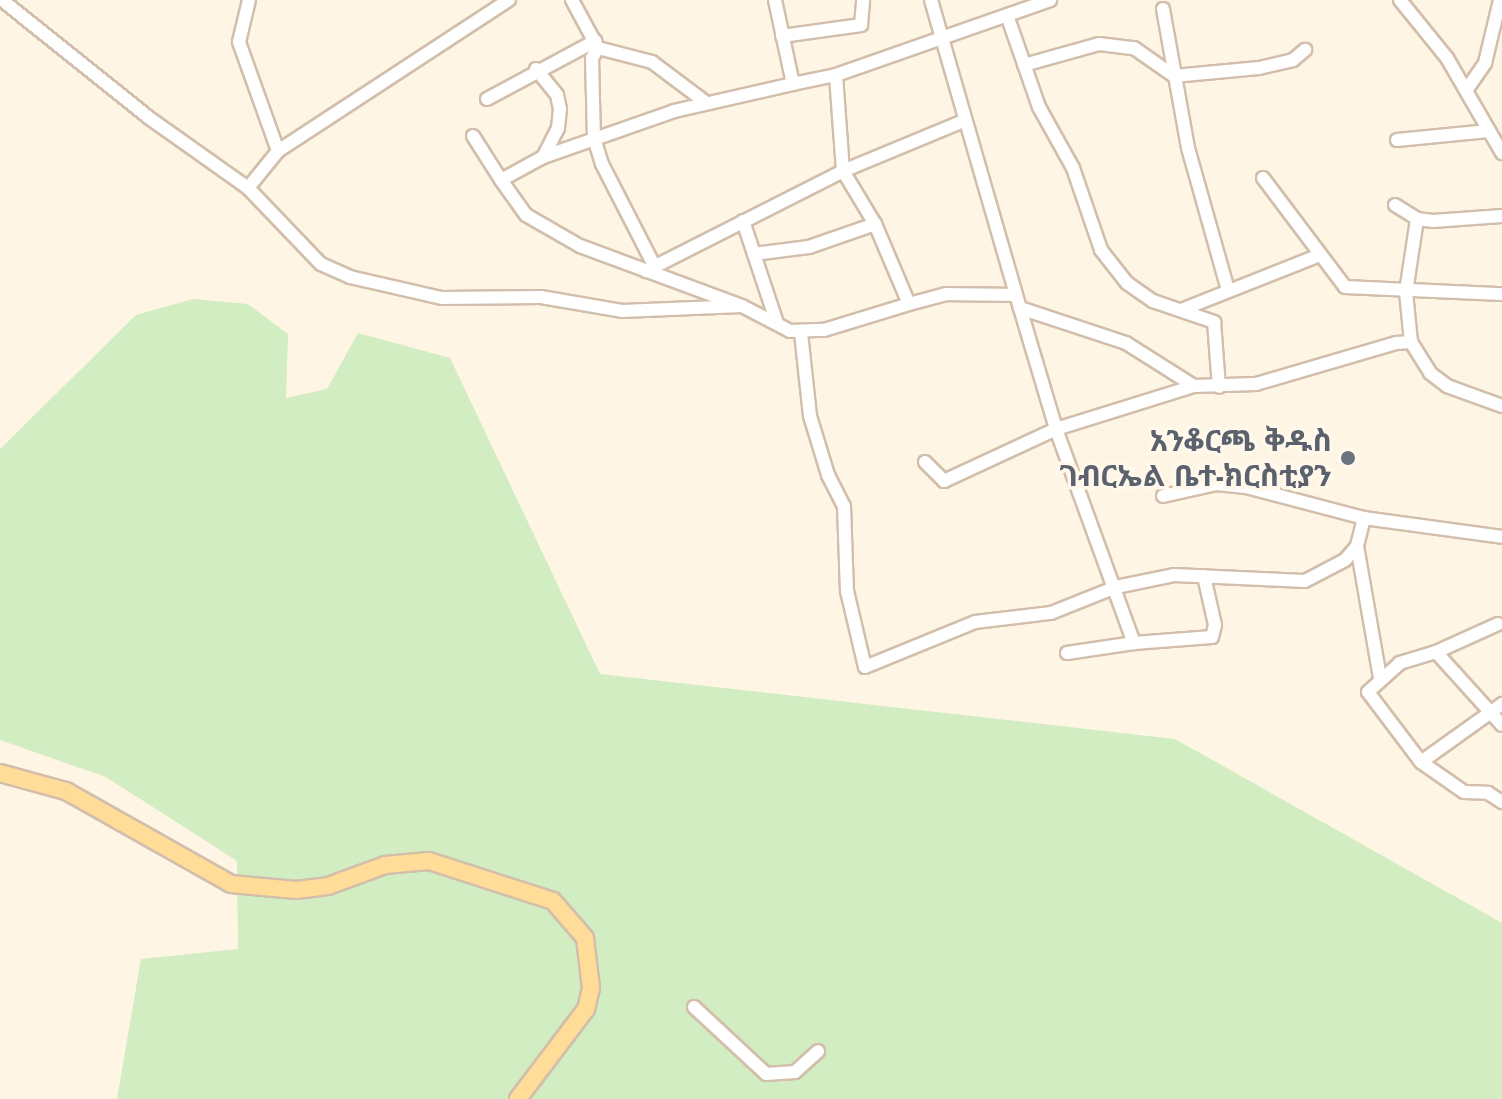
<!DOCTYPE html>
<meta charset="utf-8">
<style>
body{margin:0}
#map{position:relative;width:1502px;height:1099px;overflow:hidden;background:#fef5e4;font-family:Jost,"Noto Sans Ethiopic",sans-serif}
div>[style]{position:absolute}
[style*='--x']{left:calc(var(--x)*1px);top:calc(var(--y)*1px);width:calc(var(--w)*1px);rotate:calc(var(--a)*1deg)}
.green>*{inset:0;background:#d1edc1}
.roads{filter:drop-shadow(2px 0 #d2beab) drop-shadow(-2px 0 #d2beab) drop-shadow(0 2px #d2beab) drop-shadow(0 -2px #d2beab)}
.minor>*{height:12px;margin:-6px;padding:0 6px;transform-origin:6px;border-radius:6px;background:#fff}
.major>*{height:16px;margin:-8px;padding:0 8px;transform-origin:8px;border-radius:8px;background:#fd9}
.dots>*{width:22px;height:22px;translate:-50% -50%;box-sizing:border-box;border:4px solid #fff8eb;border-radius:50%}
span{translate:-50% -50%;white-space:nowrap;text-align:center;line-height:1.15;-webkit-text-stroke:7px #fff8eb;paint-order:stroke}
.worship-label{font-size:30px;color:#5b616d;font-weight:700}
.right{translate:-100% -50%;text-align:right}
</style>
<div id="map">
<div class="green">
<div style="clip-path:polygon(193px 299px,248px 304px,288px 334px,286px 398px,327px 389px,358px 333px,450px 358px,600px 674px,1175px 739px,1502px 923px,1502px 1099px,117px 1099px,141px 959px,238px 949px,237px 861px,106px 777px,0 740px,0 449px,136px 315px)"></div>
</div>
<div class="roads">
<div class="minor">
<div style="--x:2;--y:0;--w:187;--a:38.7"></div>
<div style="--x:148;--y:117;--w:123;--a:35.4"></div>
<div style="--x:248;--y:188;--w:105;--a:46.2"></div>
<div style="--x:321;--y:264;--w:32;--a:24"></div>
<div style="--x:350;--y:277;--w:94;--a:12.9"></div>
<div style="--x:442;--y:298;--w:99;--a:-0.6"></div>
<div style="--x:541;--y:297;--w:82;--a:9.8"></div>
<div style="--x:622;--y:311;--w:120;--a:-2.4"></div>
<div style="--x:572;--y:0;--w:55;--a:61.6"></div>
<div style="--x:598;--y:48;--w:56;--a:14.5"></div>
<div style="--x:652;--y:62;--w:65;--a:36.9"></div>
<div style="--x:931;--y:0;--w:321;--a:73.9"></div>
<div style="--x:1020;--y:308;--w:112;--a:18.3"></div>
<div style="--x:1126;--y:343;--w:80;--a:32.3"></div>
<div style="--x:1400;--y:0;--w:75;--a:51"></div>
<div style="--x:1447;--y:58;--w:110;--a:59.9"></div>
<div style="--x:1163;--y:9;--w:141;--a:79.8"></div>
<div style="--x:1188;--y:148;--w:148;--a:74.3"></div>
<div style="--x:1008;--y:18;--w:94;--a:70.8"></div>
<div style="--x:1039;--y:107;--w:70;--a:60.9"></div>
<div style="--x:1073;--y:168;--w:87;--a:71.1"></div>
<div style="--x:1101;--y:250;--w:42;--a:51.8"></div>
<div style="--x:1127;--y:283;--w:32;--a:35"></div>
<div style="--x:1153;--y:301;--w:65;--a:19"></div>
<div style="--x:1214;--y:322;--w:65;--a:85.6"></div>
<div style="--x:782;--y:36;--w:80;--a:-7.9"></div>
<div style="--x:861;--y:25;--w:25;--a:-85"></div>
<div style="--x:598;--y:48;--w:12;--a:121"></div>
<div style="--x:592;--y:58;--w:80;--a:88.6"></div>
<div style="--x:594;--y:138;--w:27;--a:73"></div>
<div style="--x:602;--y:164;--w:114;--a:62.8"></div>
<div style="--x:1024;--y:65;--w:78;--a:-15.6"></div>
<div style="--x:1099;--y:44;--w:35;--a:7"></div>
<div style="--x:1134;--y:48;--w:49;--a:35"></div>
<div style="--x:1174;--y:76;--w:85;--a:-5.4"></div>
<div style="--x:1259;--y:68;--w:35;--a:-13"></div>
<div style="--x:1293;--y:60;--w:16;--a:-40"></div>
<div style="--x:536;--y:69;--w:33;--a:51"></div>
<div style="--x:557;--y:95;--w:14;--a:78"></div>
<div style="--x:560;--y:109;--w:19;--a:96"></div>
<div style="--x:558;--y:128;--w:33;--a:117"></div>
<div style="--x:836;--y:75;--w:227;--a:-19.3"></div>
<div style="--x:1467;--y:89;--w:32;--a:-55"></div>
<div style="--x:1485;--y:63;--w:65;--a:-76.6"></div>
<div style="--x:487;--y:99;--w:123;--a:-28.2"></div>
<div style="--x:473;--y:136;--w:52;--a:57.5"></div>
<div style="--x:501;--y:180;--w:48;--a:-28.7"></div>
<div style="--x:543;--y:157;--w:139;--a:-19.3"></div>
<div style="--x:674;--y:111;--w:122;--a:-12.8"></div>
<div style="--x:1397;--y:140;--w:92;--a:-5.6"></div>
<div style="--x:278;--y:151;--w:276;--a:-33.2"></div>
<div style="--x:1263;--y:178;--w:136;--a:53"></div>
<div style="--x:1345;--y:287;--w:157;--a:2.6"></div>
<div style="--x:501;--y:180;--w:43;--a:54.5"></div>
<div style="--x:526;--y:215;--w:62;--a:29.9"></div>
<div style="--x:580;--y:246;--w:173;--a:20.3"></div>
<div style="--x:742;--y:306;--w:54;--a:27.5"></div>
<div style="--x:790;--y:331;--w:34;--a:-2"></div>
<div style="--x:824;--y:330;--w:89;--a:-17"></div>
<div style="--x:909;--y:304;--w:87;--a:-113"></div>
<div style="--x:875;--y:224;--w:62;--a:-121.1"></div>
<div style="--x:843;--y:171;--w:131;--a:-22.5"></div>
<div style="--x:248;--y:188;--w:48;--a:-51"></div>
<div style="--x:278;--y:151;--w:116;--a:-109.7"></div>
<div style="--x:239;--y:42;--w:43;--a:-76.6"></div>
<div style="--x:1395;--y:205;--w:26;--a:32"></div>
<div style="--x:1417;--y:219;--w:16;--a:7"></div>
<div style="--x:1433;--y:221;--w:69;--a:-4.1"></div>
<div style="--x:743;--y:221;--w:108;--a:71.6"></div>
<div style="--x:754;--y:254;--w:55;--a:-7.3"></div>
<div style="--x:809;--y:247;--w:70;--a:-19.2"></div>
<div style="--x:646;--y:271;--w:221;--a:-26.9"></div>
<div style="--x:843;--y:171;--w:96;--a:-94.2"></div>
<div style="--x:836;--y:75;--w:44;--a:168.2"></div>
<div style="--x:793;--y:84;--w:86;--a:-102.1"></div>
<div style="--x:909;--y:304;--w:39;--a:-15"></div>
<div style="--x:947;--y:294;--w:69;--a:0.8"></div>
<div style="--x:1020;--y:308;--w:126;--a:73.4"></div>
<div style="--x:1056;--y:429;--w:228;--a:70"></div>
<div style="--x:1134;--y:643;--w:78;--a:-4.4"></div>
<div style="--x:1212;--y:637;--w:12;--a:-76"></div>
<div style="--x:1215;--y:625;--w:50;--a:-102.7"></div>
<div style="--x:1181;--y:310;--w:149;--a:-21.6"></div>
<div style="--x:801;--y:333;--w:83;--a:83.8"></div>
<div style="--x:810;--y:416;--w:62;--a:73"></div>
<div style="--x:828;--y:475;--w:35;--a:63"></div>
<div style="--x:844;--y:506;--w:85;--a:88"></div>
<div style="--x:847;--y:591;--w:78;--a:76.7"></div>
<div style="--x:865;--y:667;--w:119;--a:-22.2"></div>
<div style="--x:975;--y:622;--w:77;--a:-6.8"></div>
<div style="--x:1051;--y:613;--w:70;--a:-21.8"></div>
<div style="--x:1116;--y:587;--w:59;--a:-11.7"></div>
<div style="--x:1174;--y:575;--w:131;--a:2.6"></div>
<div style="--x:1305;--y:581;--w:45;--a:-27.7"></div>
<div style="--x:1345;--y:560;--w:18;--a:-49"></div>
<div style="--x:1357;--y:546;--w:29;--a:-76"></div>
<div style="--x:1411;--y:342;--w:50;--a:-95.7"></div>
<div style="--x:1406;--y:292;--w:74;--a:-81.4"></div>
<div style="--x:925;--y:462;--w:27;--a:45"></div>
<div style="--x:944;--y:481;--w:123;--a:-24.9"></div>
<div style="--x:1056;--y:429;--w:145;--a:-17.3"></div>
<div style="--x:1194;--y:386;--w:62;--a:-1.8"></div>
<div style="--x:1256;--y:384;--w:146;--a:-16.3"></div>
<div style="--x:1396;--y:343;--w:15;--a:-4"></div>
<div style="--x:1411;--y:342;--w:36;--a:58"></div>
<div style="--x:1430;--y:373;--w:21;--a:37"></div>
<div style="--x:1447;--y:386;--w:59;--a:20"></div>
<div style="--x:1163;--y:496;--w:54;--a:-12.8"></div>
<div style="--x:1216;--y:484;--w:30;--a:6"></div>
<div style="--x:1246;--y:487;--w:122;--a:14.7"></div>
<div style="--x:1364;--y:518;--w:139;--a:7.8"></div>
<div style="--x:1357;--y:546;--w:134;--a:80.1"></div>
<div style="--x:1498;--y:624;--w:68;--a:155.7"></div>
<div style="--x:1436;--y:652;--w:98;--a:47.9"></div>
<div style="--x:1436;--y:652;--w:38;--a:163"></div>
<div style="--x:1400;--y:663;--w:43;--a:137.8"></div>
<div style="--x:1368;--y:692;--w:88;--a:52.9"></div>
<div style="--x:1421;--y:762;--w:100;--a:-35.6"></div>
<div style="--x:1067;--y:653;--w:68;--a:-8.5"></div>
<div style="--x:1421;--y:762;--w:52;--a:34.9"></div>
<div style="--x:1464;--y:792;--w:24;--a:2"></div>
<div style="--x:1488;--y:793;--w:17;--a:33"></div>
<div style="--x:694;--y:1007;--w:98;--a:42.9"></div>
<div style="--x:766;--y:1074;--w:29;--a:-4"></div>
<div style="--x:795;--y:1072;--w:31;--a:-42"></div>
</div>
<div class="major">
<div style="--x:0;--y:773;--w:68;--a:15.3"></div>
<div style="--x:66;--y:791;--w:189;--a:29.4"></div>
<div style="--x:231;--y:884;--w:65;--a:5.3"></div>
<div style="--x:296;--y:890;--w:32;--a:-7"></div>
<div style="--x:328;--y:886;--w:61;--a:-20.2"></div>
<div style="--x:385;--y:865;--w:44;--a:-5.2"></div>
<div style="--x:429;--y:861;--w:130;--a:17.9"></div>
<div style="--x:553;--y:901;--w:49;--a:49.1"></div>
<div style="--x:585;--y:938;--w:50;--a:83.2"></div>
<div style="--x:591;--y:988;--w:22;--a:103"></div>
<div style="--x:586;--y:1009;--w:113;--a:127.1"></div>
</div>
</div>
<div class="dots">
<div style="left:1348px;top:458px;background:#6b7280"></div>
</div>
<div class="worship-label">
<span class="right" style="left:1332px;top:458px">አንቆርጫ ቅዱስ<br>ገብርኤል ቤተ-ክርስቲያን</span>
</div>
</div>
